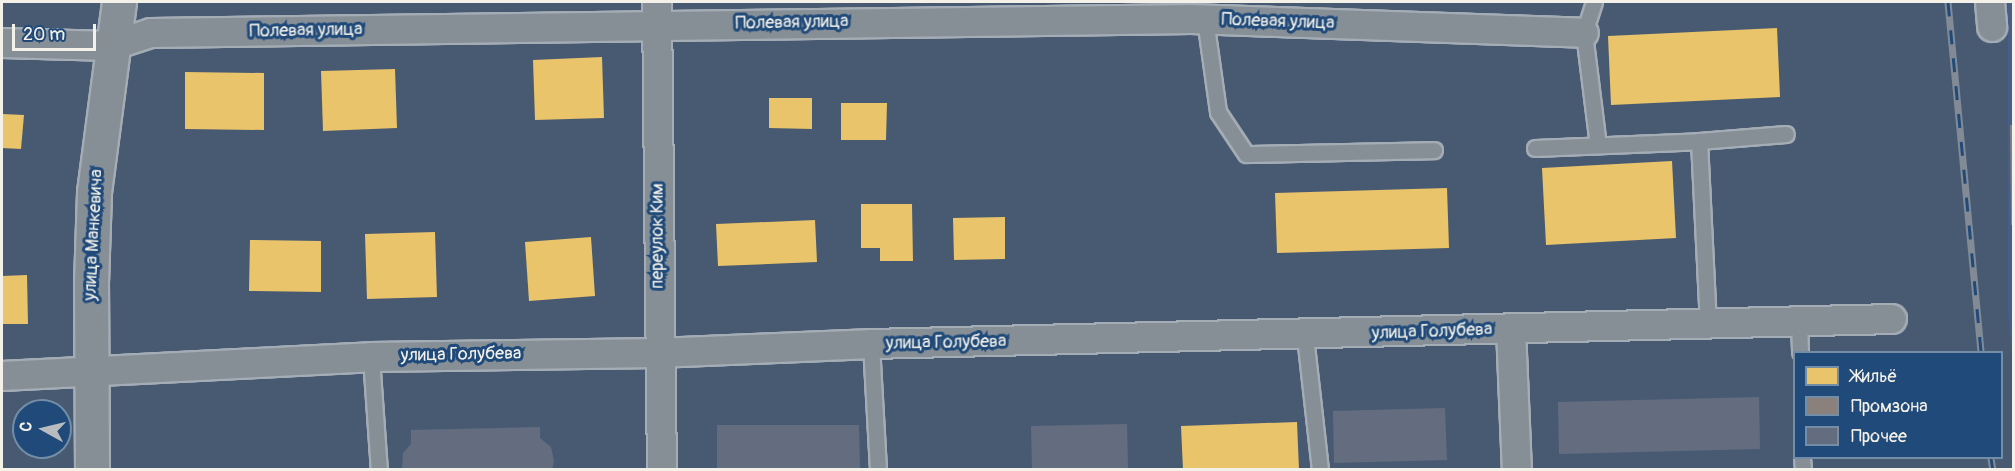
<!DOCTYPE html>
<meta charset="utf-8">
<style>
body{margin:0}
#map{position:relative;width:2015px;height:471px;overflow:hidden;background:#485a72;font-family:Pangolin,sans-serif}
div>[style]{position:absolute}
[style*='--x']{left:calc(var(--x)*1px);top:calc(var(--y)*1px);width:calc(var(--w)*1px);rotate:calc(var(--a)*1deg)}
.built>*{inset:0;background:#465e88}
.homes>*{inset:0;background:#e9c46a}
.industry>*{inset:0;background:#8a817c}
.building>*{inset:0;background:#646d80}
.roads{filter:drop-shadow(2px 0 #a4acb5) drop-shadow(-2px 0 #a4acb5) drop-shadow(0 2px #a4acb5) drop-shadow(0 -2px #a4acb5)}
.lane>*{height:15px;margin:-7.5px;padding:0 7.5px;transform-origin:7.5px;border-radius:7.5px;background:#878f96}
.street>*{height:28px;margin:-14px;padding:0 14px;transform-origin:14px;border-radius:14px;background:#878f96}
.secondary>*{height:33px;margin:-16.5px;padding:0 16.5px;transform-origin:16.5px;border-radius:16.5px;background:#878f96}
.rail>*{height:7px;margin-top:-3.5px;transform-origin:0;background:repeating-linear-gradient(90deg,#1f4a7a 0 14px,#818a95 0 28px);box-sizing:border-box;border-block:2px solid #818a95}
span{translate:-50% -50%;white-space:nowrap;text-align:center;line-height:1.15;-webkit-text-stroke:6px #1f4a7a;paint-order:stroke}
.street-label{font-size:18px;color:#f4f1e8}
.frame{position:absolute;inset:0;border:3px solid #f4f1e8;pointer-events:none}
.legend{position:absolute;left:1793px;top:351px;width:210px;height:108px;box-sizing:border-box;background:#1f4a7a;border:2px solid #748da6;margin:0;padding:8px 10px;list-style:none;font-size:18px;color:#f4f1e8}
.legend li{display:flex;align-items:center;gap:12px;height:30px}
.legend b{width:30px;border:2px solid #748da6}
.north{position:absolute;left:12px;top:399px;width:60px;height:60px;box-sizing:border-box;background:#1f4a7a;border:2px solid #748da6;border-radius:50%;rotate:278deg;font-size:16px;font-weight:700;line-height:24px;text-align:center;color:#f4f1e8}
.north::after{content:'';display:block;margin:auto;width:21px;height:27px;background:#b8bcbf;clip-path:polygon(50% 0,100% 100%,50% 72%,0 100%)}
.scale{position:absolute;left:12px;top:24px;width:84px;height:27px;box-sizing:border-box;border:3px solid #f4f1e8;border-top:0;padding-left:8px;font-size:18px;line-height:21px;white-space:nowrap;color:#f4f1e8;-webkit-text-stroke:4px #1f4a7a;paint-order:stroke}
</style>
<div id="map">
<div class="built">
<div style="clip-path:polygon(2008px 2px,2014px 2px,2013px 368px,2008px 313px)"></div>
</div>
<div class="homes">
<div style="clip-path:polygon(1777px 28px,1780px 97px,1611px 105px,1608px 36px)"></div>
<div style="clip-path:polygon(602px 57px,604px 118px,535px 120px,533px 60px)"></div>
<div style="clip-path:polygon(395px 69px,397px 128px,323px 131px,321px 71px)"></div>
<div style="clip-path:polygon(185px 72px,264px 73px,264px 130px,185px 129px)"></div>
<div style="clip-path:polygon(769px 98px,812px 98px,812px 129px,769px 128px)"></div>
<div style="clip-path:polygon(841px 103px,887px 103px,886px 140px,841px 140px)"></div>
<div style="clip-path:polygon(2px 114px,24px 115px,21px 149px,2px 148px)"></div>
<div style="clip-path:polygon(1672px 161px,1676px 238px,1546px 245px,1542px 168px)"></div>
<div style="clip-path:polygon(1447px 188px,1449px 248px,1277px 253px,1275px 193px)"></div>
<div style="clip-path:polygon(861px 204px,912px 204px,913px 261px,880px 261px,880px 248px,861px 248px)"></div>
<div style="clip-path:polygon(1005px 217px,1005px 259px,954px 260px,953px 218px)"></div>
<div style="clip-path:polygon(815px 220px,817px 262px,718px 266px,716px 224px)"></div>
<div style="clip-path:polygon(435px 232px,437px 297px,367px 299px,365px 234px)"></div>
<div style="clip-path:polygon(591px 237px,595px 296px,529px 301px,525px 242px)"></div>
<div style="clip-path:polygon(250px 240px,321px 241px,321px 292px,249px 291px)"></div>
<div style="clip-path:polygon(27px 275px,28px 324px,2px 324px,2px 276px)"></div>
<div style="clip-path:polygon(1297px 422px,1299px 470px,1183px 470px,1181px 426px)"></div>
</div>
<div class="industry">
<div style="clip-path:polygon(2010px 125px,2014px 125px,2014px 225px,2011px 225px)"></div>
</div>
<div class="building">
<div style="clip-path:polygon(1759px 397px,1760px 449px,1559px 454px,1558px 402px)"></div>
<div style="clip-path:polygon(1445px 408px,1447px 460px,1334px 463px,1333px 411px)"></div>
<div style="clip-path:polygon(1127px 424px,1128px 470px,1032px 470px,1031px 426px)"></div>
<div style="clip-path:polygon(717px 425px,859px 425px,860px 470px,717px 470px)"></div>
<div style="clip-path:polygon(540px 427px,540px 438px,551px 447px,554px 461px,552px 470px,402px 470px,403px 453px,411px 444px,411px 430px)"></div>
</div>
<div class="roads">
<div class="lane">
<div style="--x:1594;--y:2;--w:33;--a:108"></div>
<div style="--x:1584;--y:33;--w:113;--a:82.9"></div>
<div style="--x:1205;--y:19;--w:94;--a:82"></div>
<div style="--x:1218;--y:112;--w:50;--a:56.3"></div>
<div style="--x:1246;--y:154;--w:188;--a:-1.2"></div>
<div style="--x:1699;--y:141;--w:87;--a:-4.6"></div>
<div style="--x:1535;--y:148;--w:164;--a:-2.4"></div>
<div style="--x:1699;--y:141;--w:183;--a:87.2"></div>
<div style="--x:1799;--y:322;--w:30;--a:88"></div>
<div style="--x:1305;--y:336;--w:135;--a:83.6"></div>
<div style="--x:871;--y:344;--w:126;--a:86.8"></div>
<div style="--x:371;--y:357;--w:113;--a:86"></div>
<div style="--x:1802;--y:458;--w:12;--a:85"></div>
</div>
<div class="street">
<div style="--x:657;--y:2;--w:468;--a:89.4"></div>
<div style="--x:1990;--y:2;--w:25;--a:85"></div>
<div style="--x:2;--y:43;--w:109;--a:1.6"></div>
<div style="--x:111;--y:46;--w:42;--a:-18"></div>
<div style="--x:151;--y:33;--w:1040;--a:-0.77"></div>
<div style="--x:1191;--y:19;--w:393;--a:2"></div>
<div style="--x:1511;--y:329;--w:141;--a:87.6"></div>
<div style="--x:2;--y:376;--w:369;--a:-2.9"></div>
<div style="--x:371;--y:357;--w:288;--a:-0.8"></div>
<div style="--x:659;--y:353;--w:212;--a:-2.4"></div>
<div style="--x:871;--y:344;--w:1021;--a:-1.4"></div>
</div>
<div class="secondary">
<div style="--x:92;--y:470;--w:187;--a:-90.3"></div>
<div style="--x:91;--y:283;--w:91;--a:-88.1"></div>
<div style="--x:94;--y:192;--w:192;--a:-82.5"></div>
</div>
</div>
<div class="rail">
<div style="--x:1948;--y:2;--w:352;--a:84.6"></div>
<div style="--x:1991;--y:458;--w:12;--a:81"></div>
</div>
<div class="street-label">
<span style="left:1278px;top:22px;rotate:2deg">Полевая улица</span>
<span style="left:792px;top:23px;rotate:-1deg">Полевая улица</span>
<span style="left:306px;top:31px;rotate:-1deg">Полевая улица</span>
<span style="left:94px;top:235px;rotate:-87deg">улица Манкевича</span>
<span style="left:658px;top:236px;rotate:-90deg">переулок Ким</span>
<span style="left:1432px;top:332px;rotate:-2deg">улица Голубева</span>
<span style="left:946px;top:343px;rotate:-1deg">улица Голубева</span>
<span style="left:461px;top:355px;rotate:-1deg">улица Голубева</span>
</div>
<div class="frame"></div>
<ul class="legend">
<li><b style="height:16px;background:#e9c46a"></b>Жильё</li>
<li><b style="height:16px;background:#8a817c"></b>Промзона</li>
<li><b style="height:16px;background:#646d80"></b>Прочее</li>
</ul>
<div class="north">С</div>
<div class="scale">20 m</div>
</div>
